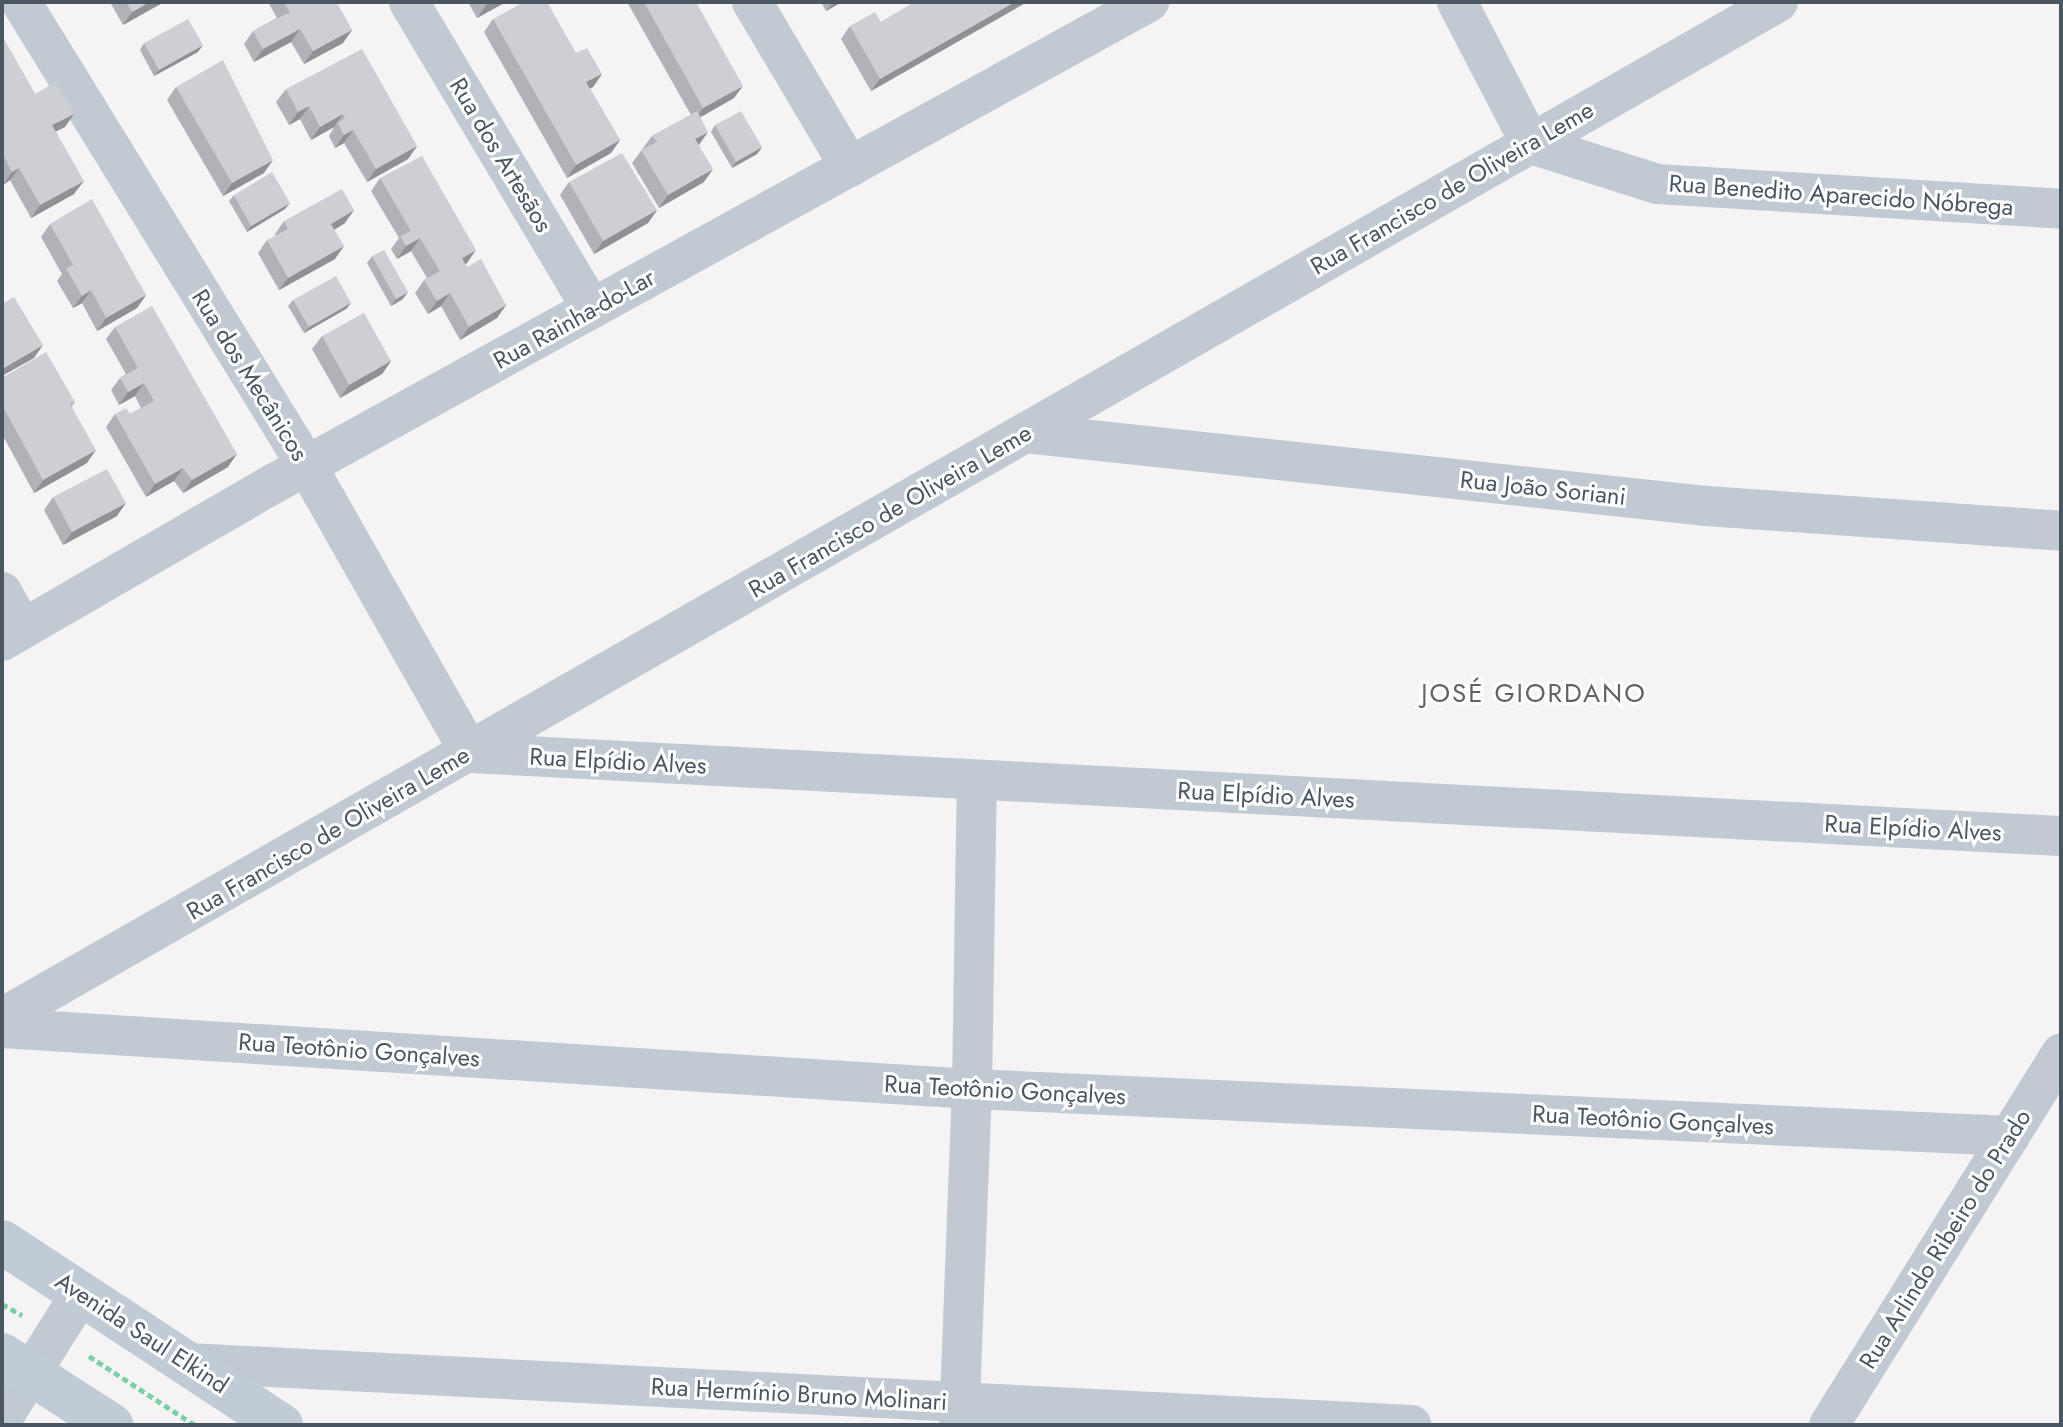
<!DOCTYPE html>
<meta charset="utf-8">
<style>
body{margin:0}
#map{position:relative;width:2063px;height:1427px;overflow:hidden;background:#f5f3f3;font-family:Jost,sans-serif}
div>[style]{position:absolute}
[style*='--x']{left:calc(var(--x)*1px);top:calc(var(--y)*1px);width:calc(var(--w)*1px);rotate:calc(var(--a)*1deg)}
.path>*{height:5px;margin-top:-2.5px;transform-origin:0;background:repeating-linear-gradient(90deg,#7ad0a6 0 6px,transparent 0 10px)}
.minor>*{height:40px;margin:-20px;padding:0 20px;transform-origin:20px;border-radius:20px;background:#c1cad2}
.secondary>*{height:44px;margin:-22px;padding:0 22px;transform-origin:22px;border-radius:22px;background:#c1cbd6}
.wall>*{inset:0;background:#b0b2b7}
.shaded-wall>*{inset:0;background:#909195}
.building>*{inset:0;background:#cdcfd5}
span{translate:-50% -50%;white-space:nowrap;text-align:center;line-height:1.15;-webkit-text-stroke:6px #fff;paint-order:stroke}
.street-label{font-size:24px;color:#4a5661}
.neighbourhood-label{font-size:26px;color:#5f6368;letter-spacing:2px}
.frame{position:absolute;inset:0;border:4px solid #4a5661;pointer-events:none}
</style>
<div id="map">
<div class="path">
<div style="--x:2;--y:1304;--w:23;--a:29"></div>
<div style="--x:89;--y:1356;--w:126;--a:33.1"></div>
</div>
<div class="minor">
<div style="--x:21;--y:2;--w:545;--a:58.35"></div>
<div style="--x:307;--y:466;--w:330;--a:60.4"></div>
<div style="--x:470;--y:753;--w:1593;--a:2.99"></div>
<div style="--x:409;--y:2;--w:357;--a:59.2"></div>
<div style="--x:752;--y:2;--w:192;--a:59.3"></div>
<div style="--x:1457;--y:2;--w:160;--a:62.5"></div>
<div style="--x:1531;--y:144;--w:132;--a:17.6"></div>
<div style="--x:1657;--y:184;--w:405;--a:3.5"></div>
<div style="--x:1025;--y:433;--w:686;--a:6.11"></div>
<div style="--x:1707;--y:506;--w:355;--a:4"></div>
<div style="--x:2;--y:592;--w:41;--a:60.9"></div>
<div style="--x:2;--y:641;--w:315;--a:-30.1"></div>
<div style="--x:275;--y:483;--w:998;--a:-28.83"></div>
<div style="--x:2;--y:1018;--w:2046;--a:-29.77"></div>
<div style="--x:2;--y:1028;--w:972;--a:3.6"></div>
<div style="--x:972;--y:1089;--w:1039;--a:2.59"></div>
<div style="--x:188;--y:1363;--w:1225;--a:2.9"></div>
<div style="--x:2;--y:1419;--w:149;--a:-57.9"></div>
<div style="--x:959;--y:1425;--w:336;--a:-87.8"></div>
<div style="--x:972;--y:1089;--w:309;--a:-89.1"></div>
<div style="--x:1829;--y:1425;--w:438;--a:-58"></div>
</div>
<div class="secondary">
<div style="--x:2;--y:1242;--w:334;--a:33.3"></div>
<div style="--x:2;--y:1355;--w:130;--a:32.7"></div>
</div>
<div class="wall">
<div style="clip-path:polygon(110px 2px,164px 2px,123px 25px)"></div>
<div style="clip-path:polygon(268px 2px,336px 2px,352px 30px,343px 43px,304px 64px,291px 42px,254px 62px,244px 44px,253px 31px,277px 18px)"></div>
<div style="clip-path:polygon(468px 2px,506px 2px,477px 18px)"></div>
<div style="clip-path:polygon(627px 2px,696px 2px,734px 98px,700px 117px,699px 145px,704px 182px,659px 208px,632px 163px,652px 136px,691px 115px)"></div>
<div style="clip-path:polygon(821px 2px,842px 2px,826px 11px)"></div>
<div style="clip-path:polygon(915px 2px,1027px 2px,871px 91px,841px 39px,850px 26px,881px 22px)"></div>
<div style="clip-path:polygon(493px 19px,576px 53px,602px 74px,593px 87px,590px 89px,620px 140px,611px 153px,567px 178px,484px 32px)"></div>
<div style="clip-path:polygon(2px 36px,35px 94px,65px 127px,56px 131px,74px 194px,31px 218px,10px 180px,3px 185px,2px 182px)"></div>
<div style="clip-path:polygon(144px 43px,198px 52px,154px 76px,140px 50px)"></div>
<div style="clip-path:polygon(176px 87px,264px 173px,223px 196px,167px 100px)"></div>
<div style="clip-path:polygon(286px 89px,417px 146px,408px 159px,367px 182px,344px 143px,335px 148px,329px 136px,334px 127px,311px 140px,300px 119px,289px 125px,276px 102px)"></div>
<div style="clip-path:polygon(715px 125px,762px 147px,757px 154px,732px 168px,711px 132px)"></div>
<div style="clip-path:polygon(380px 178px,467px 263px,465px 264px,467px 267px,506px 305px,497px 318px,460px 340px,441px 306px,428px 314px,415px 293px,424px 280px,427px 278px,411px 251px,397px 259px,391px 249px,399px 238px,371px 191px)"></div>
<div style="clip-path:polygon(569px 182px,657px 210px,648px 223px,594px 254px,560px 195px)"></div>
<div style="clip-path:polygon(234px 195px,285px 209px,247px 232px,229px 201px)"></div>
<div style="clip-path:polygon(284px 221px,345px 223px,334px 230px,335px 259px,279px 290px,258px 253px,267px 240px,276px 236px,275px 234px)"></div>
<div style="clip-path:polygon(50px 224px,146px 295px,137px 308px,97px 331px,82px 303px,73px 308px,57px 281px,62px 274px,41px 237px)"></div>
<div style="clip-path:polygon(372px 256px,403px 299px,391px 306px,367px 263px)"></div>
<div style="clip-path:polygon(293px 300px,351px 303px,346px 309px,304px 333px,288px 306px)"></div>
<div style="clip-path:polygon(115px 327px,228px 467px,183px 493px,174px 481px,146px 497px,106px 427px,115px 414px,130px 414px,141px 408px,135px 396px,119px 405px,111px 390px,120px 378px,126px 374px,106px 339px)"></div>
<div style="clip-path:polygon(322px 336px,391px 361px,382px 374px,340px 398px,312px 349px)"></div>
<div style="clip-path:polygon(2px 378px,75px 402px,72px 406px,87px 463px,34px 493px,2px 434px)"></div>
<div style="clip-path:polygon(53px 497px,117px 516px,63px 545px,44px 510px)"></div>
</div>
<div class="shaded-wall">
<div style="clip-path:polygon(150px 2px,164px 2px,123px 25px,132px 12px)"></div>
<div style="clip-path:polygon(492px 2px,506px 2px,477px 18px,486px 5px)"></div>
<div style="clip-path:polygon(833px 2px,842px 2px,826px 11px)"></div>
<div style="clip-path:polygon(1015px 2px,1027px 2px,871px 91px,880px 79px)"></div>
<div style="clip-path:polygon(300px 29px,291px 42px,254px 62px,263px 49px)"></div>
<div style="clip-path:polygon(352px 30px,343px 43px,304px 64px,313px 51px)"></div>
<div style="clip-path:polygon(203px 45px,198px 52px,154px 76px,159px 70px)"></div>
<div style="clip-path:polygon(602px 74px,593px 87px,577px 95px,586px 82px)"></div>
<div style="clip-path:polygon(743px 86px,734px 98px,694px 121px,703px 108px)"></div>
<div style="clip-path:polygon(309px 106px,300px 119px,289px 125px,298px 112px)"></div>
<div style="clip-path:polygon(74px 114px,65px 127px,43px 138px,52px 125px)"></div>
<div style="clip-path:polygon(343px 114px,334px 127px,311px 140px,320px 127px)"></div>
<div style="clip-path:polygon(353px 130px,344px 143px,335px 148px,344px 135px)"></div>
<div style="clip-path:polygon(708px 132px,699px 145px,695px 139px)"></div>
<div style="clip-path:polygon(620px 140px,611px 153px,567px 178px,576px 165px)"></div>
<div style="clip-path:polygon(417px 146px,408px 159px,367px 182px,376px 169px)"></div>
<div style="clip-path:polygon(762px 147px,757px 154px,732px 168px,736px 162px)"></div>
<div style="clip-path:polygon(273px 160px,264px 173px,223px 196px,232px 183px)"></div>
<div style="clip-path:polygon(19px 168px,10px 180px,3px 185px,12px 172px)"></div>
<div style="clip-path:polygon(713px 169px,704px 182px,659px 208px,668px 195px)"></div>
<div style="clip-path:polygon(84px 181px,74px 194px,31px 218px,40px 205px)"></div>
<div style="clip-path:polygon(290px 203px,285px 209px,247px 232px,251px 226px)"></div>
<div style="clip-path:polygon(354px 210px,345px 223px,322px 237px,331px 224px)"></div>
<div style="clip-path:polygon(657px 210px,648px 223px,594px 254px,603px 241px)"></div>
<div style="clip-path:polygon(420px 238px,411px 251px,397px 259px,406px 246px)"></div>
<div style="clip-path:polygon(344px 246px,335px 259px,279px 290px,288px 278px)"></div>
<div style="clip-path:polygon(476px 250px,467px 263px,453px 271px,462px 258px)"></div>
<div style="clip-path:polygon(91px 290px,82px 303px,73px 308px,82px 296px)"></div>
<div style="clip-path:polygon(408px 292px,403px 299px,391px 306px,396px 299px)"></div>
<div style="clip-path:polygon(450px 293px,441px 306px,428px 314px,437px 301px)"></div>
<div style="clip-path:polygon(146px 295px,137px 308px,97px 331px,106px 318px)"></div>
<div style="clip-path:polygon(351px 303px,346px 309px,304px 333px,309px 327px)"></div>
<div style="clip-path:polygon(506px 305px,497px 318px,460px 340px,469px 327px)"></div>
<div style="clip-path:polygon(43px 345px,34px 358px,2px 376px,2px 369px)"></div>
<div style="clip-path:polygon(391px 361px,382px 374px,340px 398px,349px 385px)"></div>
<div style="clip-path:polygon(144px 383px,135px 396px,119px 405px,128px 392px)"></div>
<div style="clip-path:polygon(96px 450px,87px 463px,34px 493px,43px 480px)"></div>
<div style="clip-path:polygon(237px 454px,228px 467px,183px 493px,192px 480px)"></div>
<div style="clip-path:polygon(183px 468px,174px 481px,146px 497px,155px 484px)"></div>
<div style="clip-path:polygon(126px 503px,117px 516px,63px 545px,72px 532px)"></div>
</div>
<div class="building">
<div style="clip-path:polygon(127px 2px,150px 2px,132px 12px)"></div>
<div style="clip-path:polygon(284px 2px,336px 2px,352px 30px,313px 51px,300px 29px,263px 49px,253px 31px,290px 12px)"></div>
<div style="clip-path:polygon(524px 2px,547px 2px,576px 53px,587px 48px,602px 74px,586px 82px,620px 140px,576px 165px,493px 19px)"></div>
<div style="clip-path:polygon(644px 2px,696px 2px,743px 86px,703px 108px)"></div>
<div style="clip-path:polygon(915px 2px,1015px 2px,880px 79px,850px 26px,875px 12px,881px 22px)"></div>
<div style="clip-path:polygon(188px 19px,203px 45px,159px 70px,144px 43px)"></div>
<div style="clip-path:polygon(2px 36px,35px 94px,56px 82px,74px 114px,52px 125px,84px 181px,40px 205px,19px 168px,12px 172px,4px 156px,2px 157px)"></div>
<div style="clip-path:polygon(362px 49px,417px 146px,376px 169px,353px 130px,344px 135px,338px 123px,345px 118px,343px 114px,320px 127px,309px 106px,298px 112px,286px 89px)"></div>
<div style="clip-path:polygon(223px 60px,273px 160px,232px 183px,176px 87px)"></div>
<div style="clip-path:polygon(697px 111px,708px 132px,695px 139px,713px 169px,668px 195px,641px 150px,657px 142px,652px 136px)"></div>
<div style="clip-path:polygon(741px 111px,762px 147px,736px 162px,715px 125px)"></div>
<div style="clip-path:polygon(622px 153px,657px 210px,603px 241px,569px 182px)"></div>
<div style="clip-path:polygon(422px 156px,476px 250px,462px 258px,467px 267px,481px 259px,506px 305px,469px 327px,450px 293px,437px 301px,424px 280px,440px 271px,420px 238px,406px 246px,400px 236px,411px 231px,380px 178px)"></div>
<div style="clip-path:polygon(272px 172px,290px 203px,251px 226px,234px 195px)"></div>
<div style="clip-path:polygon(342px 189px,354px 210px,331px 224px,344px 246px,288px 278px,267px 240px,288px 229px,284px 221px)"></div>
<div style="clip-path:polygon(92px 199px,146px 295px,106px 318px,91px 290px,82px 296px,66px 268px,73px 265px,50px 224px)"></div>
<div style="clip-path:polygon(384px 250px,408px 292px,396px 299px,372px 256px)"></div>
<div style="clip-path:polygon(336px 276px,351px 303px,309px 327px,293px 300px)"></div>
<div style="clip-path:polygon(14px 297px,43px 345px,2px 369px,2px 304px)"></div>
<div style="clip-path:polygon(152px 306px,237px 454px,192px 480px,183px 468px,155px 484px,115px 414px,126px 408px,130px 414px,154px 401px,144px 383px,128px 392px,120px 378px,138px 368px,115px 327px)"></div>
<div style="clip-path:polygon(364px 313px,391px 361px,349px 385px,322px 336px)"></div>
<div style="clip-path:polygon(46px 352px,75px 402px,70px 404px,96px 450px,43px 480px,2px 405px,2px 378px)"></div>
<div style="clip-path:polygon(107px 469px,126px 503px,72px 532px,53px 497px)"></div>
</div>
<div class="street-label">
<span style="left:501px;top:155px;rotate:59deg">Rua dos Artesãos</span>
<span style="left:1452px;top:188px;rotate:-30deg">Rua Francisco de Oliveira Leme</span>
<span style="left:1841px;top:195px;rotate:4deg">Rua Benedito Aparecido Nóbrega</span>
<span style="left:574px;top:319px;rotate:-29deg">Rua Rainha-do-Lar</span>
<span style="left:250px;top:375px;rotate:58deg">Rua dos Mecânicos</span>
<span style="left:1543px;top:488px;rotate:6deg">Rua João Soriani</span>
<span style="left:890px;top:511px;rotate:-30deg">Rua Francisco de Oliveira Leme</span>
<span style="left:618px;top:761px;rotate:3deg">Rua Elpídio Alves</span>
<span style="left:1266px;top:795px;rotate:3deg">Rua Elpídio Alves</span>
<span style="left:1913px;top:828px;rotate:3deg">Rua Elpídio Alves</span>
<span style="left:328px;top:833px;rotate:-30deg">Rua Francisco de Oliveira Leme</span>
<span style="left:359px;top:1050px;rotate:4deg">Rua Teotônio Gonçalves</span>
<span style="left:1005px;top:1090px;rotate:3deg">Rua Teotônio Gonçalves</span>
<span style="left:1653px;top:1120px;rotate:3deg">Rua Teotônio Gonçalves</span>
<span style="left:1945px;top:1239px;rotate:-58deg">Rua Arlindo Ribeiro do Prado</span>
<span style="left:142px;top:1333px;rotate:33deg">Avenida Saul Elkind</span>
<span style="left:799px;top:1394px;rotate:3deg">Rua Hermínio Bruno Molinari</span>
</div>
<div class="neighbourhood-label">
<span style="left:1534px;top:694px">JOSÉ GIORDANO</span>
</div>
<div class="frame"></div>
</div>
